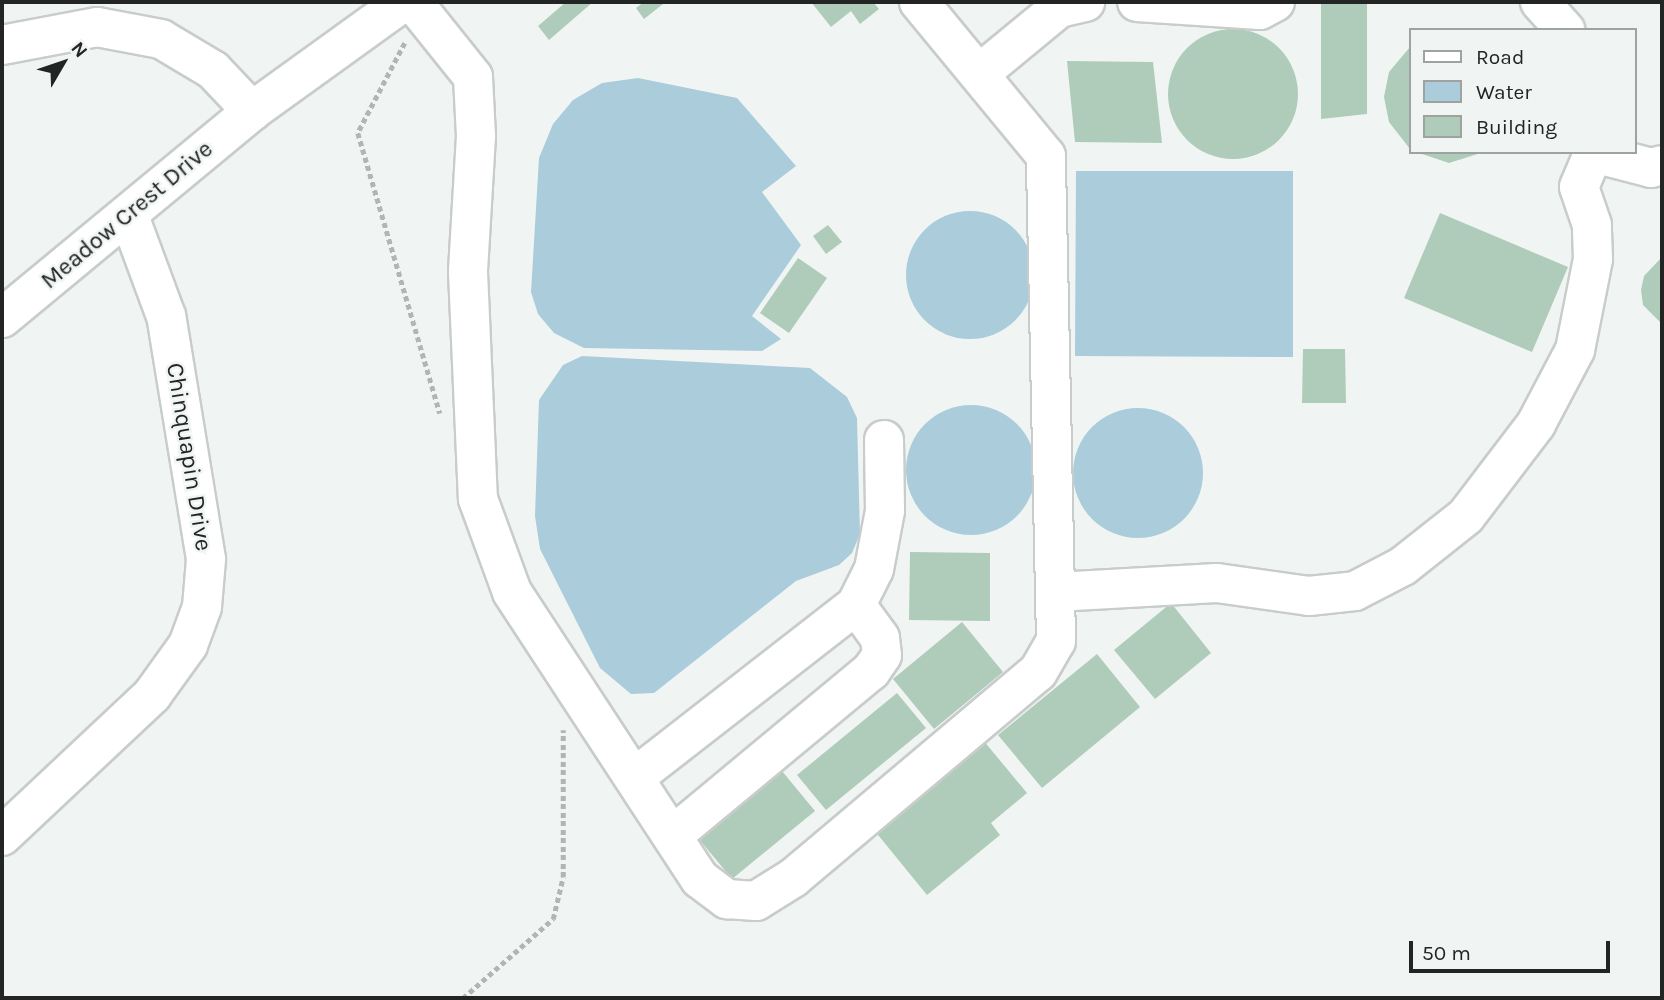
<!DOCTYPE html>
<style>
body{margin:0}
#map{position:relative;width:1664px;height:1000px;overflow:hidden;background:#f0f5f3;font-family:Karla,sans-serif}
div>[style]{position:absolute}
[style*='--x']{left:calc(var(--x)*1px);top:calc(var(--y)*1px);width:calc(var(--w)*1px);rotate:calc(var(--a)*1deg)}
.water>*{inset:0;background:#aaccdb}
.round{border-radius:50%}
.building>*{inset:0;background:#aeccb9}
.path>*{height:4.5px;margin-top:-2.25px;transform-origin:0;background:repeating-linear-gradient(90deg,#b1b5b4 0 5px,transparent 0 8.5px)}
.roads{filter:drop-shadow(2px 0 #c8cccb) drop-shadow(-2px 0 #c8cccb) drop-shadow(0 2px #c8cccb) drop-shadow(0 -2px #c8cccb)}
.minor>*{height:38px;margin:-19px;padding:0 19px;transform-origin:19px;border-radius:19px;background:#fff}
span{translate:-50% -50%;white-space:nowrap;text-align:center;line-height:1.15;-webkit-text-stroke:5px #f0f5f3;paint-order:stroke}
.street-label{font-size:24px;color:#232524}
.frame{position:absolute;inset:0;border:4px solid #232524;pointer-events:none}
.legend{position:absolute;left:1409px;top:28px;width:228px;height:126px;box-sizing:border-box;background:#f0f5f3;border:2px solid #9ea2a0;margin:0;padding:9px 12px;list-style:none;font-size:21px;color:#232524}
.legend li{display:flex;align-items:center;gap:14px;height:35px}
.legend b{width:35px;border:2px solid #9ea2a0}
.north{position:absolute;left:28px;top:28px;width:70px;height:70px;-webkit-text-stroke:5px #f0f5f3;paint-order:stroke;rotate:51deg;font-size:19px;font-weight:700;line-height:28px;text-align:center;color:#232524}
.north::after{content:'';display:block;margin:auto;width:24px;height:32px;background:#232524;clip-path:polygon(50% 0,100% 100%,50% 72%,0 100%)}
.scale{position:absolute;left:1409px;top:941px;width:201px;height:32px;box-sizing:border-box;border:4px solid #232524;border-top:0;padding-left:9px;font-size:21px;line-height:24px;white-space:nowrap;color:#232524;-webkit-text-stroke:5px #f0f5f3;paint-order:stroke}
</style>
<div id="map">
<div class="water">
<div style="clip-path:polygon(638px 78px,737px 98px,796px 166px,762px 192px,801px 245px,752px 316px,781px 339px,762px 351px,584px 348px,554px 333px,538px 314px,531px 292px,539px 158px,553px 124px,573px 100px,602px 83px)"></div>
<div style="clip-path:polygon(1076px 171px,1293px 171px,1293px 357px,1075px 356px)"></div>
<div class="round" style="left:906px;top:211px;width:128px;height:128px"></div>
<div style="clip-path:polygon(582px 356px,810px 368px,847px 397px,857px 418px,860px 534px,852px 553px,839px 565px,796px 581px,654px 693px,631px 694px,600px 668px,540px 549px,535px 516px,539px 400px,563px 365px)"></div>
<div class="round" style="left:906px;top:405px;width:130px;height:130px"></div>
<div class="round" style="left:1073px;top:408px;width:130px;height:130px"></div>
</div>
<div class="building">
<div style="clip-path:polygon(566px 2px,593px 2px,549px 40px,538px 26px)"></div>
<div style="clip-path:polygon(644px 2px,661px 2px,663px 4px,644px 19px,636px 8px)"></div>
<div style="clip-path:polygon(811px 2px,873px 2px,879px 9px,860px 24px,851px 11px,831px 27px)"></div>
<div style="clip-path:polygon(1321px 2px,1367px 2px,1367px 114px,1321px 119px)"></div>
<div class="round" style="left:1168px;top:29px;width:130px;height:130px"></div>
<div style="clip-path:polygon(1410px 47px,1410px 149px,1389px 122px,1384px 97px,1389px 72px)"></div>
<div style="clip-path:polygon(1067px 61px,1153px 62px,1162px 143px,1075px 142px)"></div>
<div style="clip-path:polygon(1416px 152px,1484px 152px,1449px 163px)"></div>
<div style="clip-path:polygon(1440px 213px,1568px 267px,1532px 352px,1404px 298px)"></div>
<div style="clip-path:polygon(828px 225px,842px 242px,826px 254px,813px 236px)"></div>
<div style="clip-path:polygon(1662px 257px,1662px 324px,1643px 305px,1641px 290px,1644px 276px)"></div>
<div style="clip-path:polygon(798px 258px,827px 278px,789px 333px,760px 313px)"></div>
<div style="clip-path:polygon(1303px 349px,1345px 349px,1346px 403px,1302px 403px)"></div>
<div style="clip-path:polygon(910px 552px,990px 553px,990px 621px,909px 620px)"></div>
<div style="clip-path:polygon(1171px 603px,1211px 653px,1155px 699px,1114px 650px)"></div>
<div style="clip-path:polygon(962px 622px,1003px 672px,934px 729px,893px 679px)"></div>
<div style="clip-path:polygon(1097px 654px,1140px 707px,1042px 788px,998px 735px)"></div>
<div style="clip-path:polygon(897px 693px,926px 728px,826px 810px,797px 775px)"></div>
<div style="clip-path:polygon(983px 740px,1027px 793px,991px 823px,1000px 835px,927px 895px,874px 830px)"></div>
<div style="clip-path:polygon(777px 765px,815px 811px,732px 879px,694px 833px)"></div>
</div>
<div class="path">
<div style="--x:405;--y:43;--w:102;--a:117.6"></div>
<div style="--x:358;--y:133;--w:292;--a:73.7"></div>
<div style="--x:463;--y:998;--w:120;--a:-41.3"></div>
<div style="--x:553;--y:919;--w:43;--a:-76.6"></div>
<div style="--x:563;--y:877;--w:147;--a:-90"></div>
</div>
<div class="roads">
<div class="minor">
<div style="--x:413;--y:2;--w:96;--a:51.3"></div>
<div style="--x:473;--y:77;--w:59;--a:87.1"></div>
<div style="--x:476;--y:136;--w:136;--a:93.4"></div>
<div style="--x:468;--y:272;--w:227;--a:87.5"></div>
<div style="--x:478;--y:499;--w:99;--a:69.9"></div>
<div style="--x:512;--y:592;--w:343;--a:56.8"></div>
<div style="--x:700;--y:879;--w:34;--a:37"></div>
<div style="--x:727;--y:899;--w:29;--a:4"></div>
<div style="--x:756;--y:901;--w:44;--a:-31.9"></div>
<div style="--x:793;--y:878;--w:320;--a:-40.1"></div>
<div style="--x:1038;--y:672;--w:36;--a:-60"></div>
<div style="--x:1056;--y:641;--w:485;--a:-91.2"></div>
<div style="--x:1046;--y:156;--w:200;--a:-129.5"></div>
<div style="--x:1137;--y:2;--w:123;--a:3.7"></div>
<div style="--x:1260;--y:10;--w:17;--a:-28"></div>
<div style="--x:1540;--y:2;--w:38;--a:48"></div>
<div style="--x:2;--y:45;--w:97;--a:-10.7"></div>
<div style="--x:97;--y:27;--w:65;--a:10.6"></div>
<div style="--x:161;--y:39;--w:61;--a:30.8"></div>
<div style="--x:213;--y:70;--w:57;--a:46.4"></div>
<div style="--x:979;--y:74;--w:104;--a:-39.5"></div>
<div style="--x:1059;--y:8;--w:27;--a:-13"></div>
<div style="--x:1594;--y:153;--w:59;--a:14.7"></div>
<div style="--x:1651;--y:168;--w:11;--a:-15"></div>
<div style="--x:2;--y:318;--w:325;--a:-39.6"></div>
<div style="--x:252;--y:111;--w:186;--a:-35.8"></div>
<div style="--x:1056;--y:592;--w:161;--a:-3.2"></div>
<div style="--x:1217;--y:583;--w:93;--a:8"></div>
<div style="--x:1309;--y:596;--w:46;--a:-6.2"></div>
<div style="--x:1355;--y:591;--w:54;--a:-27.5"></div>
<div style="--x:1403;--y:566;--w:80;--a:-38.4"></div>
<div style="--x:1466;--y:516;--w:116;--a:-52.7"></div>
<div style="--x:1536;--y:424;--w:84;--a:-62.2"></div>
<div style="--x:1575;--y:350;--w:93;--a:-78.8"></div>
<div style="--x:1593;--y:259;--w:34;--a:-92"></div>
<div style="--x:1592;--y:225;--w:40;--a:-108.9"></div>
<div style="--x:1579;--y:187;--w:38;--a:-67"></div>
<div style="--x:635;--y:777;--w:280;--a:-37.9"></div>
<div style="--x:856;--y:605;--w:40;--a:-63.4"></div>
<div style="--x:874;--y:569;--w:59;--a:-79.3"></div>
<div style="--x:885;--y:511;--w:71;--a:-90.8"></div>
<div style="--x:2;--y:836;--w:206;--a:-43.2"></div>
<div style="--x:152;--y:695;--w:62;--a:-54.2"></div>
<div style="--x:188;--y:645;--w:40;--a:-69.8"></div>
<div style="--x:202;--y:607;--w:48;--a:-85.2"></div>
<div style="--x:206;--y:559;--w:246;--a:-99.3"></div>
<div style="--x:166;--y:316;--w:107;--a:-110.3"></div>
<div style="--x:672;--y:836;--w:259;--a:-39.7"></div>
<div style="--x:871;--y:671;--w:19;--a:-55"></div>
<div style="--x:882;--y:655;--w:17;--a:-97"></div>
<div style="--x:880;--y:638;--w:41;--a:-126"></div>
</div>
</div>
<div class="street-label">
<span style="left:127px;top:215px;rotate:-40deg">Meadow Crest Drive</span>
<span style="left:189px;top:457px;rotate:81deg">Chinquapin Drive</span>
</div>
<div class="frame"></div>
<ul class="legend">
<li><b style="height:9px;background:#fff"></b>Road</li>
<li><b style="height:19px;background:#aaccdb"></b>Water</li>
<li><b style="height:19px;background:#aeccb9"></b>Building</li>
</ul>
<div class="north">N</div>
<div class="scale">50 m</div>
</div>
